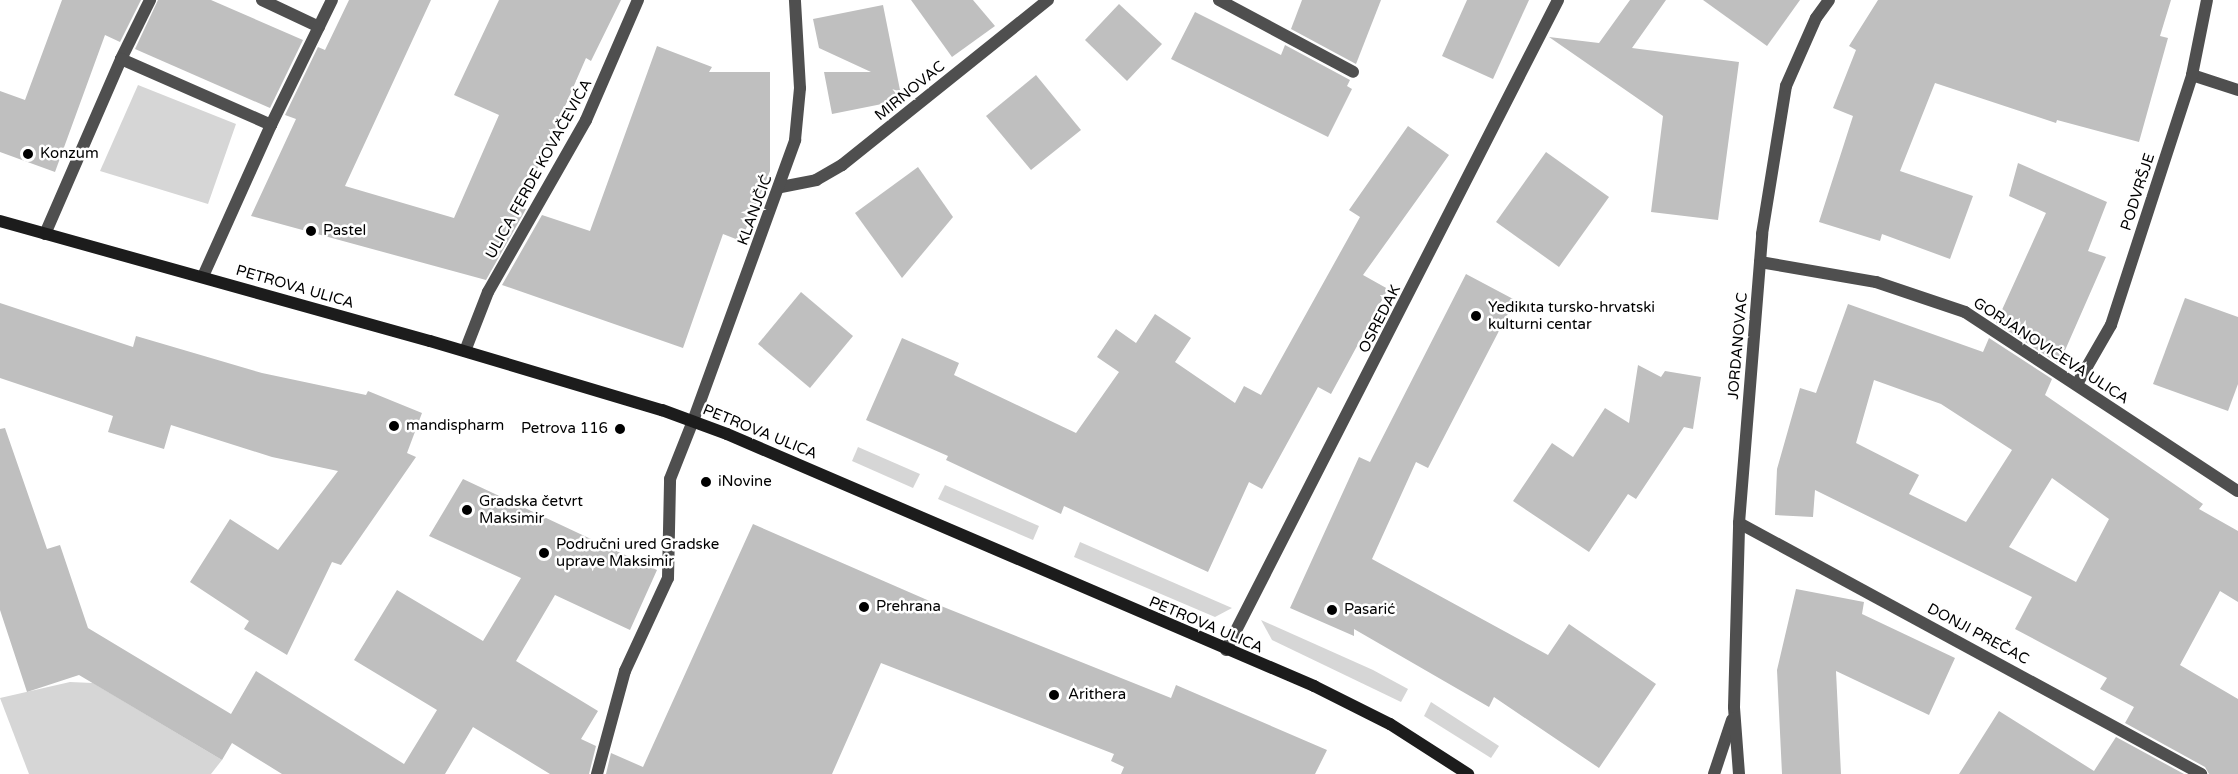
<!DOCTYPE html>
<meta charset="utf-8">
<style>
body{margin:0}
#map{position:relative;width:2238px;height:774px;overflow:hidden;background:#fff;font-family:"Varela Round",sans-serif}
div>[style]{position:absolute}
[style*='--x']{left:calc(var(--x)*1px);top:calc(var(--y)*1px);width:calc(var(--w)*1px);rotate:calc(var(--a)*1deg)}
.green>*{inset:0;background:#d6d6d6}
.building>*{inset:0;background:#bfbfbf}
.lane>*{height:12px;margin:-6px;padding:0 6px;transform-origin:6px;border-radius:6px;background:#4f4f4f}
.street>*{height:12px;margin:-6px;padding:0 6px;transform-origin:6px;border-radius:6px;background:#4f4f4f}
.secondary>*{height:12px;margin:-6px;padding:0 6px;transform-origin:6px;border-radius:6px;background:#1c1c1c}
.dots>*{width:16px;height:16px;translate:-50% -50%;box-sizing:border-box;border:3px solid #fff;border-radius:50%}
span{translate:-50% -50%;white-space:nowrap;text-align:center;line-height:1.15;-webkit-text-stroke:5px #fff;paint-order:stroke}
.street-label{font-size:15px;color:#000}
.poi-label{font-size:15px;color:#000}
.left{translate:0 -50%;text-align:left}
.right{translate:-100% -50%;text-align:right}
</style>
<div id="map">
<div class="green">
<div style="clip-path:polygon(138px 85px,236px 124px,208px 204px,100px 171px)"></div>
<div style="clip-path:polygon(858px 447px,920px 474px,913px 488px,852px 461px)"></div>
<div style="clip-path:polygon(945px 485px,1039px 526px,1033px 540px,938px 499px)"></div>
<div style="clip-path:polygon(1080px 542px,1232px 608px,1215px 617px,1074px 557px)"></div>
<div style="clip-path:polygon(1261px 620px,1373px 670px,1408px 689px,1401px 702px,1272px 640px)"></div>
<div style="clip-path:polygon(70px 682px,93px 683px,222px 760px,211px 774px,29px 774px,0 698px)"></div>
<div style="clip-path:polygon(1431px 702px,1499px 746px,1491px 758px,1424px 716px)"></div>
</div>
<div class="building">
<div style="clip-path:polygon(62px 0,141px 0,120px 42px,105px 35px,55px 172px,0 152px,0 91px,25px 100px)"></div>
<div style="clip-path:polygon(158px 0,211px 0,303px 40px,270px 108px,135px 49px)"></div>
<div style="clip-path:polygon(349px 0,431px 0,345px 186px,454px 218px,499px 115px,454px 95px,499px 0,621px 0,591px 61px,586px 58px,521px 207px,526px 209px,486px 280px,251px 216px,296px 119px,285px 115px,318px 47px,325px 50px)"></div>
<div style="clip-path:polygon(911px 0,973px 0,995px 26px,952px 57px)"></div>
<div style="clip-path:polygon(1302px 0,1381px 0,1356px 64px,1291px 29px)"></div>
<div style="clip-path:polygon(1467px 0,1529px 0,1493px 79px,1442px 56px)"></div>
<div style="clip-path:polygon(1630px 0,1666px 0,1632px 48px,1739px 62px,1718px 220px,1651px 212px,1663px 116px,1549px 37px,1599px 43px)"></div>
<div style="clip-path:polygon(1703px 0,1800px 0,1767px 46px)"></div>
<div style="clip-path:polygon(1878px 0,2171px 0,2160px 36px,2168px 38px,2139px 142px,2057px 120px,2056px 123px,1935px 83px,1900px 171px,1973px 196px,1950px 259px,1882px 234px,1880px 241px,1819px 222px,1853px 116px,1833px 108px,1856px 50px,1849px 46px)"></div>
<div style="clip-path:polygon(1119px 4px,1162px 44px,1127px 81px,1085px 40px)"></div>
<div style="clip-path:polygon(883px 5px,902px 100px,832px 114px,824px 72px,871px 72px,819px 48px,813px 19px)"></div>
<div style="clip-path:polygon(1195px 12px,1281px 55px,1285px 45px,1350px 80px,1347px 86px,1352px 89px,1328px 137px,1171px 59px)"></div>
<div style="clip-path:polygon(657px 46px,712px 67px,709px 72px,770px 72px,770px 171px,741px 241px,723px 234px,683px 348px,502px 285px,542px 215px,590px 231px)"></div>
<div style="clip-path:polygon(1036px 75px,1081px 130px,1031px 170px,986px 116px)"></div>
<div style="clip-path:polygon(1408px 126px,1449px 155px,1363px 275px,1388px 289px,1331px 394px,1318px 387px,1262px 489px,1249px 482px,1208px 572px,1064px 506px,1061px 514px,946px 460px,948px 456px,866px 420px,902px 338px,959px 363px,954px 375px,1076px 433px,1119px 372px,1097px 357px,1116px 329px,1136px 343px,1155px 314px,1191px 338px,1175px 362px,1235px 403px,1244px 386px,1261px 395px,1360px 217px,1349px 210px)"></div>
<div style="clip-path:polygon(1546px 152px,1609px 197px,1559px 267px,1496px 222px)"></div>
<div style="clip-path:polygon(2018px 163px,2107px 202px,2088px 251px,2106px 257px,2059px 364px,1996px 323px,2046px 213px,2009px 196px)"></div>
<div style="clip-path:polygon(918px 167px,953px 217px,902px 278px,855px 213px)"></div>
<div style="clip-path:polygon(1466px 274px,1515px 300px,1428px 468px,1416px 462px,1372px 559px,1548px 655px,1569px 624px,1656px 684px,1599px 768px,1494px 697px,1489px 707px,1354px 629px,1354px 636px,1290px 608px,1359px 457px,1370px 462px)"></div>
<div style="clip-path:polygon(801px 292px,853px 336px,810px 388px,758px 344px)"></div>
<div style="clip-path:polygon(2185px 298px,2238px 317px,2238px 384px,2228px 411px,2153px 384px)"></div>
<div style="clip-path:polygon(0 303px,133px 347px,136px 336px,262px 373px,366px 395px,368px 391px,422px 413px,407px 453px,416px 457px,341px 565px,332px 562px,287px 655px,244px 629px,249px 621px,190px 582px,230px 519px,278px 550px,338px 471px,272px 457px,171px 425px,164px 449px,108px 432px,113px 416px,0 378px)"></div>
<div style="clip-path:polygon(evenodd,1848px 304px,1983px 352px,1989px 338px,2052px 379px,2045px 395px,2203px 504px,2199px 509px,2238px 531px,2238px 602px,2220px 591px,2180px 665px,2238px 699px,2238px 774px,2209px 774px,2205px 767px,2125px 723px,2134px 707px,2100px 689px,2107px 678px,2015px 629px,2032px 597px,1815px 490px,1813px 517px,1775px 515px,1777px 469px,1800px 388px,1816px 393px,1848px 304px,1874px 380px,1941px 404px,2012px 450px,1966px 522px,1909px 494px,1919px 475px,1856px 443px,1874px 380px,1848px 304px,2052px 478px,2109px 519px,2076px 582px,2009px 547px,2052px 478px)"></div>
<div style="clip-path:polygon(1638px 365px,1661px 377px,1665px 371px,1701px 377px,1693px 429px,1684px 427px,1636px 499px,1628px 494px,1589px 552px,1513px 501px,1552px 443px,1573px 457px,1605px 408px,1629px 423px)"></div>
<div style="clip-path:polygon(5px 428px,47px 549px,60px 545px,88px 628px,231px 714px,256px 671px,404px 764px,437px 710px,354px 660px,397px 590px,483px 641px,521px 578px,429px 536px,463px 479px,657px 570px,630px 630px,555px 595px,516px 661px,598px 711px,581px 739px,596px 746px,589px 774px,550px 774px,473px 727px,445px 774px,282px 774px,232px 743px,222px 760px,79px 675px,27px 692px,0 610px,0 429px)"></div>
<div style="clip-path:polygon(753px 524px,941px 606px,1171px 698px,1176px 685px,1327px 750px,1315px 774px,1121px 774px,1124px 767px,1111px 761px,1114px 754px,881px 663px,832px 774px,606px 774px,611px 753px,643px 767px)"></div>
<div style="clip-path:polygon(1796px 589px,1864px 602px,1862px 614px,1955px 658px,1929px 715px,1836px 671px,1841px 774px,1782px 774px,1777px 670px)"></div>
<div style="clip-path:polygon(1999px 711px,2094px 771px,2116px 737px,2184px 774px,1959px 774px)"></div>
</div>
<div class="lane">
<div style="--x:262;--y:0;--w:63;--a:25.3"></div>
<div style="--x:121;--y:59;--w:66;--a:-63.8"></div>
<div style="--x:271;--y:125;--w:139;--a:-64"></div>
<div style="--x:45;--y:234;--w:191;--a:-66.5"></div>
<div style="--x:121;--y:59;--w:164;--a:23.7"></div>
<div style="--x:271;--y:125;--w:166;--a:114.2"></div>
<div style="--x:597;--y:774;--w:107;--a:-74.8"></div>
<div style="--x:625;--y:671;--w:102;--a:-65.2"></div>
<div style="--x:668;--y:578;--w:99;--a:-88.8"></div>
<div style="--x:670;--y:479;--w:62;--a:-68.4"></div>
</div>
<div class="street">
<div style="--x:1219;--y:0;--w:152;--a:28.2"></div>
<div style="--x:2192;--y:75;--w:48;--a:18.1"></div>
<div style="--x:781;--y:187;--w:36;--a:-11"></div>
<div style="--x:816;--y:180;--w:30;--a:-30"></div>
<div style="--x:842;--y:165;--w:264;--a:-38.7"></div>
<div style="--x:1760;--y:262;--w:118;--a:9.8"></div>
<div style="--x:1876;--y:282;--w:94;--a:18.6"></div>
<div style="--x:1965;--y:312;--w:326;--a:33.3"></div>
<div style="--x:465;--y:351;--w:63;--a:-68.7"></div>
<div style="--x:488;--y:292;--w:198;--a:-60.3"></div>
<div style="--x:586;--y:120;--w:131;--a:-66.6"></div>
<div style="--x:2077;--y:384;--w:68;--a:-60"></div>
<div style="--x:2111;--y:325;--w:263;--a:-72"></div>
<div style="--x:2192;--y:75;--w:76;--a:-78.7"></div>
<div style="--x:693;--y:421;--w:299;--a:-70"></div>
<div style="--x:795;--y:140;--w:52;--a:-84.5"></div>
<div style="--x:800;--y:88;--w:88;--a:-93.3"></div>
<div style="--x:1739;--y:523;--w:526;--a:28.51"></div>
<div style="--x:1226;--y:650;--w:730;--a:-62.94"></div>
<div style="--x:1714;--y:774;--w:57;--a:-71.6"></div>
<div style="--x:1739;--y:774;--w:67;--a:-94.3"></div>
<div style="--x:1734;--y:707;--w:184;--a:-88.4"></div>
<div style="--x:1739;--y:523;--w:290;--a:-85.4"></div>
<div style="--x:1762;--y:234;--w:150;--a:-80.8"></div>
<div style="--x:1786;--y:86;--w:74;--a:-66.2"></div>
<div style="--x:1816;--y:18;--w:22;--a:-54"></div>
</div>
<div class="secondary">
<div style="--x:0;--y:221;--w:446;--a:15.6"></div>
<div style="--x:430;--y:341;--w:242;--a:16.6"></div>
<div style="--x:662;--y:410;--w:69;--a:20.3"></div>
<div style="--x:727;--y:434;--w:639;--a:23.23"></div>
<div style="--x:1314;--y:686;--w:85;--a:26.6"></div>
<div style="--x:1390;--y:724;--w:93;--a:32.7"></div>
</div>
<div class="dots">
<div style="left:28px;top:154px;background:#000"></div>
<div style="left:311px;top:231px;background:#000"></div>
<div style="left:1476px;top:316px;background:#000"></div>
<div style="left:394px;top:426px;background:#000"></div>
<div style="left:620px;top:429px;background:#000"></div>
<div style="left:706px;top:482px;background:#000"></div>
<div style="left:467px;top:510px;background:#000"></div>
<div style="left:544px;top:553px;background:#000"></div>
<div style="left:864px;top:607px;background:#000"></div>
<div style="left:1332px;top:610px;background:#000"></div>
<div style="left:1054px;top:695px;background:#000"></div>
</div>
<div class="street-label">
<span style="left:910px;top:91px;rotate:-39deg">MIRNOVAC</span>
<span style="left:539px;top:169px;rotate:-61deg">ULICA FERDE KOVAČEVIĆA</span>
<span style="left:2138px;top:192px;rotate:-72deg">PODVRŠJE</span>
<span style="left:755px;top:210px;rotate:-70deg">KLANJČIĆ</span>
<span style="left:295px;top:287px;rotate:16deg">PETROVA ULICA</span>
<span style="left:1380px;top:319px;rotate:-63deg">OSREDAK</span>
<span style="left:1738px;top:346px;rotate:-85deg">JORDANOVAC</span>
<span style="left:2051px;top:351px;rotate:33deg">GORJANOVIĆEVA ULICA</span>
<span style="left:760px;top:432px;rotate:22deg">PETROVA ULICA</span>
<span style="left:1206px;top:625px;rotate:23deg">PETROVA ULICA</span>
<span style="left:1978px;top:634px;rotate:28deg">DONJI PREČAC</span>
</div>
<div class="poi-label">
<span class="left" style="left:40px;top:154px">Konzum</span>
<span class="left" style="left:323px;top:231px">Pastel</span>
<span class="left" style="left:1488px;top:316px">Yedikıta tursko-hrvatski<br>kulturni centar</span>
<span class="left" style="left:406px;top:426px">mandispharm</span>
<span class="right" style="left:608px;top:429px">Petrova 116</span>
<span class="left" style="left:718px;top:482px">iNovine</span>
<span class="left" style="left:479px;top:510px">Gradska četvrt<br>Maksimir</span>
<span class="left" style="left:556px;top:553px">Područni ured Gradske<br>uprave Maksimir</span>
<span class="left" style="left:876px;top:607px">Prehrana</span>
<span class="left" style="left:1344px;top:610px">Pasarić</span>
<span class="left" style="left:1068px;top:695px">Arithera</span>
</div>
</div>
